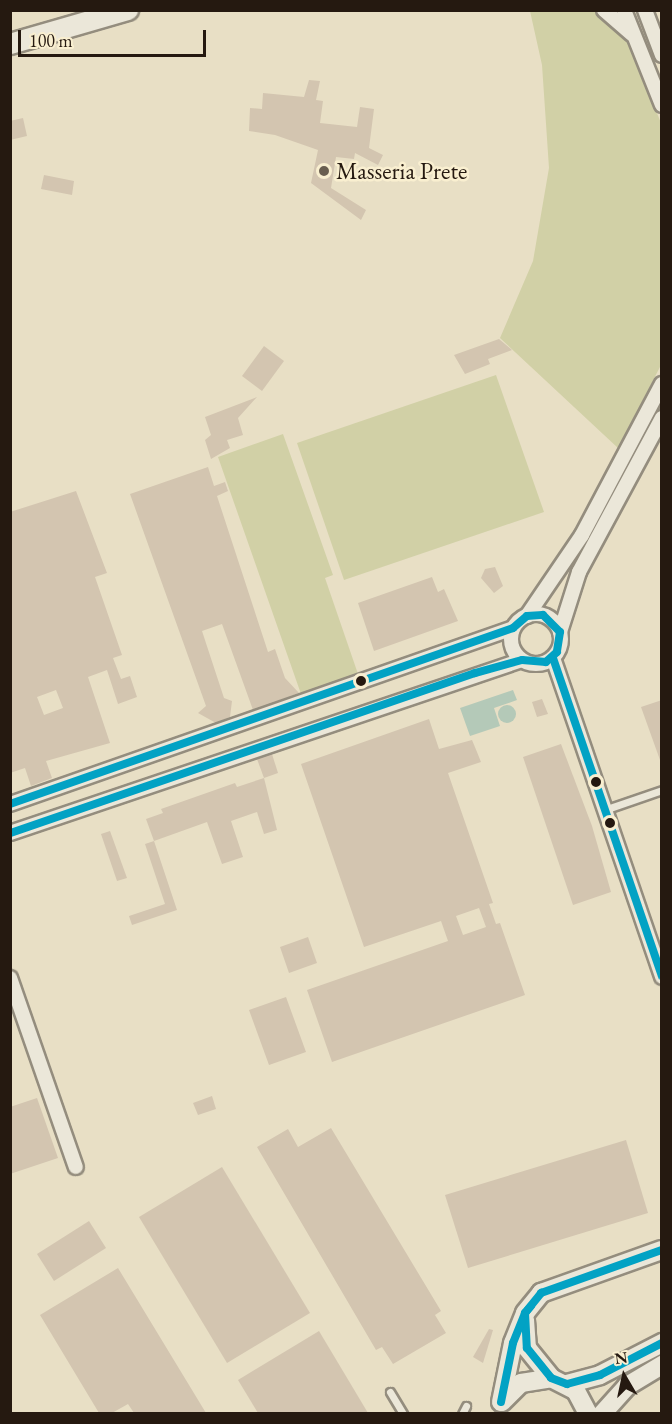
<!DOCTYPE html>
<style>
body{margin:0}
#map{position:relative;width:672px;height:1424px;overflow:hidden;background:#e8dfc5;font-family:"EB Garamond",serif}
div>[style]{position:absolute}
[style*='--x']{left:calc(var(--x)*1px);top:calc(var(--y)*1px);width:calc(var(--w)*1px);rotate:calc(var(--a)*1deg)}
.green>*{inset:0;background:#d1d0a6}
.water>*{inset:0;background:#b4c9b8}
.round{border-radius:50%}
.building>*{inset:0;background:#d3c5b0}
.roads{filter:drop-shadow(2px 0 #948d7e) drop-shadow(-2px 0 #948d7e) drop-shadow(0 2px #948d7e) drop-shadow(0 -2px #948d7e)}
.service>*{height:7px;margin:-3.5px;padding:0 3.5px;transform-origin:3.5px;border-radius:3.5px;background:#ebe7d9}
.minor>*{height:14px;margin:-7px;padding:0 7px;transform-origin:7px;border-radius:7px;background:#ebe7d9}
.minor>.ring{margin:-7px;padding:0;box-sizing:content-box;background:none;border:14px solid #ebe7d9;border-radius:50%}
.tertiary>*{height:18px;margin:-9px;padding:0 9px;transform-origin:9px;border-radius:9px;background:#ebe7d9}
.secondary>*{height:20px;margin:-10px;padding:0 10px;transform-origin:10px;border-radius:10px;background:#ebe7d9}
.bus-1>*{height:8px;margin:-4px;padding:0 4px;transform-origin:4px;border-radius:4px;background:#02a2c4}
.dots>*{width:16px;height:16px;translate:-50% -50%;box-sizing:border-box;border:3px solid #f9efd0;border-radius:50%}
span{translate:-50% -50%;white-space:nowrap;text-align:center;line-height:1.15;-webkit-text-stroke:5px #f9efd0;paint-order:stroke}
.poi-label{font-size:24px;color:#251910}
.left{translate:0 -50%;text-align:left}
.frame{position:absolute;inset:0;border:12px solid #251910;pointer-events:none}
.north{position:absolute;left:594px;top:1346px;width:60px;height:60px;-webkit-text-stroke:4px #f9efd0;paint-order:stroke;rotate:351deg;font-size:16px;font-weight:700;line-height:24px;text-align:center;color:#251910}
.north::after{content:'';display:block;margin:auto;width:21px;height:27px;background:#251910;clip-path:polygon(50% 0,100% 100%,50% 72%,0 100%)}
.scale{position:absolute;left:18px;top:30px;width:188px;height:27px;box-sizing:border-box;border:3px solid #251910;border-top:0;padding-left:8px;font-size:18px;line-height:21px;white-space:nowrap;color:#251910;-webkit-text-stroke:4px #f9efd0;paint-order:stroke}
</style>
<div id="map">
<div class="green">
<div style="clip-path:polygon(530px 11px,594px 11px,606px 18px,627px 40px,661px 123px,661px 365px,618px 448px,500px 338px,533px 261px,549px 168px,542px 65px)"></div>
<div style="clip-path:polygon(496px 375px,544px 512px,344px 580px,297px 443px)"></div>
<div style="clip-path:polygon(283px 434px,333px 575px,325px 578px,358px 674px,301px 694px,218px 457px)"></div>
</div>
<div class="water">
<div style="clip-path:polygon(513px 690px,517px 700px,494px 708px,500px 726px,470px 736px,460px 708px)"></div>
<div class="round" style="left:498px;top:705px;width:18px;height:18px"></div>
</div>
<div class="building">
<div style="clip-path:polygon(309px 80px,320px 81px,316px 100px,323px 101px,320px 123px,357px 127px,360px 107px,374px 109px,369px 148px,383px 155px,378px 165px,355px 153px,354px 159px,336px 157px,331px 188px,366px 210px,361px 220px,311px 183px,318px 150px,275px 135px,249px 131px,250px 108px,262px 109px,263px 93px,304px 97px)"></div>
<div style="clip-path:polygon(23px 118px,27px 136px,10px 140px,10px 121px)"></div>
<div style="clip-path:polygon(44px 175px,74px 181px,72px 195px,41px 189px)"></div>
<div style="clip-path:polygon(499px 339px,512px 350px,488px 359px,490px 364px,465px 374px,454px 355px)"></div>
<div style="clip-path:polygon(264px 346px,284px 361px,262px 391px,242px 376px)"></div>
<div style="clip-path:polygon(257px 397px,238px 418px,243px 435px,227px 440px,230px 448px,211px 459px,205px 440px,211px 435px,205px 417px)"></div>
<div style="clip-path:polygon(208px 467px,214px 486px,225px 482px,228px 491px,217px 496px,268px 652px,275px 649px,285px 678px,299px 693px,253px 710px,222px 624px,202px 631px,224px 698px,232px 701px,230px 717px,216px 723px,198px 713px,206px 706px,130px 494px)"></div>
<div style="clip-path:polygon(evenodd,76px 491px,107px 573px,95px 577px,122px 655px,113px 658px,121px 679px,130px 676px,137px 697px,118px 704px,107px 670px,88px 677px,110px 743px,46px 761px,52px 778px,31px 786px,25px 768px,10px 773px,10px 512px,76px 491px,56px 690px,63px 708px,44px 715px,37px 697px,56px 690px)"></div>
<div style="clip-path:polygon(495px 567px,503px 586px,494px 593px,481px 578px,485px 569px)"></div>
<div style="clip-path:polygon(432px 577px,438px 592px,444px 589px,458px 621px,374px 651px,358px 603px)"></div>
<div style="clip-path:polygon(542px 699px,548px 714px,537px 717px,532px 702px)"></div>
<div style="clip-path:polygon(662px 700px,662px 760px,660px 760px,641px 707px)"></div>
<div style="clip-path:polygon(evenodd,429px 719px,439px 749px,472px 740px,477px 752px,481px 762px,448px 773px,493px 903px,489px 904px,496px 924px,500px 923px,525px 995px,332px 1062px,307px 990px,448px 941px,441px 921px,364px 947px,301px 764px,429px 719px,479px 908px,486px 927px,463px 935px,456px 916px,479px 908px)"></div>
<div style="clip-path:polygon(561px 744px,592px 826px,611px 892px,573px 905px,523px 757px)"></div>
<div style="clip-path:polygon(272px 754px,278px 773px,264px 778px,257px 759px)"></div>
<div style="clip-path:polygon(264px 778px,277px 830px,264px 834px,257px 812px,231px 821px,243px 857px,222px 864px,207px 822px,154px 841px,146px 819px,163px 813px,161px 809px,235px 783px,237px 787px)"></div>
<div style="clip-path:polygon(110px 831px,127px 878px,117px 881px,101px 834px)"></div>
<div style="clip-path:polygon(154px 841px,177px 910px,132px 925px,129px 916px,165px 904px,145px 844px)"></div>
<div style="clip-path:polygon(308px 937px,317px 963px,289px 973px,280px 947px)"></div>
<div style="clip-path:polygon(286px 997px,306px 1052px,269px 1065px,249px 1010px)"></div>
<div style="clip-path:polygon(212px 1096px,216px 1109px,198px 1115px,193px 1103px)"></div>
<div style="clip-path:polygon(37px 1098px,58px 1158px,10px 1174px,10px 1107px)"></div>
<div style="clip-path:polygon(331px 1128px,441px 1311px,435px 1315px,446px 1333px,393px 1364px,382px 1347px,376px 1350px,257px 1147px,288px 1129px,298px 1147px)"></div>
<div style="clip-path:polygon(626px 1140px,648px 1213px,468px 1268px,445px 1195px)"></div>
<div style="clip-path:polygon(222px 1167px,310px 1313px,227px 1363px,139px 1217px)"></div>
<div style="clip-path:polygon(89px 1221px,106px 1248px,54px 1281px,37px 1254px)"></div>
<div style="clip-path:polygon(118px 1268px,206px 1413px,134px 1413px,128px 1404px,112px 1413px,99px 1413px,40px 1315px)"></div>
<div style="clip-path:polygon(489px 1329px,493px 1330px,483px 1363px,473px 1357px)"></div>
<div style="clip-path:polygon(319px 1331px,368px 1413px,258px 1413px,238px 1380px)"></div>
</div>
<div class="roads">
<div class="service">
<div style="--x:604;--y:810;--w:61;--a:-19"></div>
<div style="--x:390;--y:1392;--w:26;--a:59"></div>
<div style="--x:462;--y:1414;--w:9;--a:-63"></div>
</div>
<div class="minor">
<div style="--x:604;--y:10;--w:37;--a:41"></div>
<div style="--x:624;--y:10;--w:102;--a:68.2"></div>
<div style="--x:645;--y:10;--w:48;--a:69.3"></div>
<div class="ring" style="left:511px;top:614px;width:36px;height:36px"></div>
<div style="--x:527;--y:616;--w:98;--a:-55.8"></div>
<div style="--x:582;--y:535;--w:171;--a:-62.1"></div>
<div style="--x:560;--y:632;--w:63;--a:-72.4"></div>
<div style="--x:579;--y:572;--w:175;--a:-61.7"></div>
<div style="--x:553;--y:658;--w:337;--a:71.1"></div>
<div style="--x:10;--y:804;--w:533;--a:-19.28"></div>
<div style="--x:10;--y:833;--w:540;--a:-18.67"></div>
<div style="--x:10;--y:978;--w:200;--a:70.8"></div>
</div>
<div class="tertiary">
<div style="--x:525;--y:1320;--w:28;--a:86"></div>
<div style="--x:527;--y:1348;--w:38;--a:51"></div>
<div style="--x:567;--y:1384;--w:34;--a:-15"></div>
<div style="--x:600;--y:1375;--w:70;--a:-27.3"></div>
<div style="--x:501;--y:1402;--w:60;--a:-78.5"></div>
<div style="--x:513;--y:1343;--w:32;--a:-68"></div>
<div style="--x:525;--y:1313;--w:26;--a:-51"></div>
<div style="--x:541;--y:1293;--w:128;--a:-19.6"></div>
<div style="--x:502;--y:1402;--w:27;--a:-45"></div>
<div style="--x:521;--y:1383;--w:30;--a:-9"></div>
<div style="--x:551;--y:1378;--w:28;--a:27"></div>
<div style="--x:576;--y:1391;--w:26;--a:62"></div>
<div style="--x:602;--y:1414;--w:38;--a:-48"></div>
<div style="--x:627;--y:1386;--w:41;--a:-31"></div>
</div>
<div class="secondary">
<div style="--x:10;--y:44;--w:123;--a:-16.1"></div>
</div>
</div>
<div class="bus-1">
<div style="--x:553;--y:658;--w:336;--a:71.1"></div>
<div style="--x:10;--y:804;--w:533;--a:-19.28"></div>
<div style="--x:513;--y:628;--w:18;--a:-41"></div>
<div style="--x:527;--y:616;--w:16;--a:-4"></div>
<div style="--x:543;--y:615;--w:24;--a:45"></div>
<div style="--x:560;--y:632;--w:20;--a:99"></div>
<div style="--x:557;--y:652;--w:15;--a:138"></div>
<div style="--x:546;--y:662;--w:24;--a:-175"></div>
<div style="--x:522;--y:660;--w:49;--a:164.5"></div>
<div style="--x:475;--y:673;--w:492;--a:161"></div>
<div style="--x:531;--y:1306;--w:9;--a:131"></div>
<div style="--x:525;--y:1313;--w:35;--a:87"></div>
<div style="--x:527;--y:1348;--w:38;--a:51"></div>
<div style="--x:551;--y:1378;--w:17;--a:21"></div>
<div style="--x:567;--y:1384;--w:34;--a:-15"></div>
<div style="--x:600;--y:1375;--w:70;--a:-27.3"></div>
<div style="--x:501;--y:1402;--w:60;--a:-78.5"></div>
<div style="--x:513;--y:1343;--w:32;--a:-68"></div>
<div style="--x:525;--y:1313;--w:26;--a:-51"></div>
<div style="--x:541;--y:1293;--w:128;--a:-19.6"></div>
</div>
<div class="dots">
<div style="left:324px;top:171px;background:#695e4f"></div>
<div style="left:361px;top:681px;background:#251910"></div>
<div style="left:596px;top:782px;background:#251910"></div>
<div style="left:610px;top:823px;background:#251910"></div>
</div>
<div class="poi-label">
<span class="left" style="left:336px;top:171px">Masseria Prete</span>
</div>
<div class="frame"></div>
<div class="north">N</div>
<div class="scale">100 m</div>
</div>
